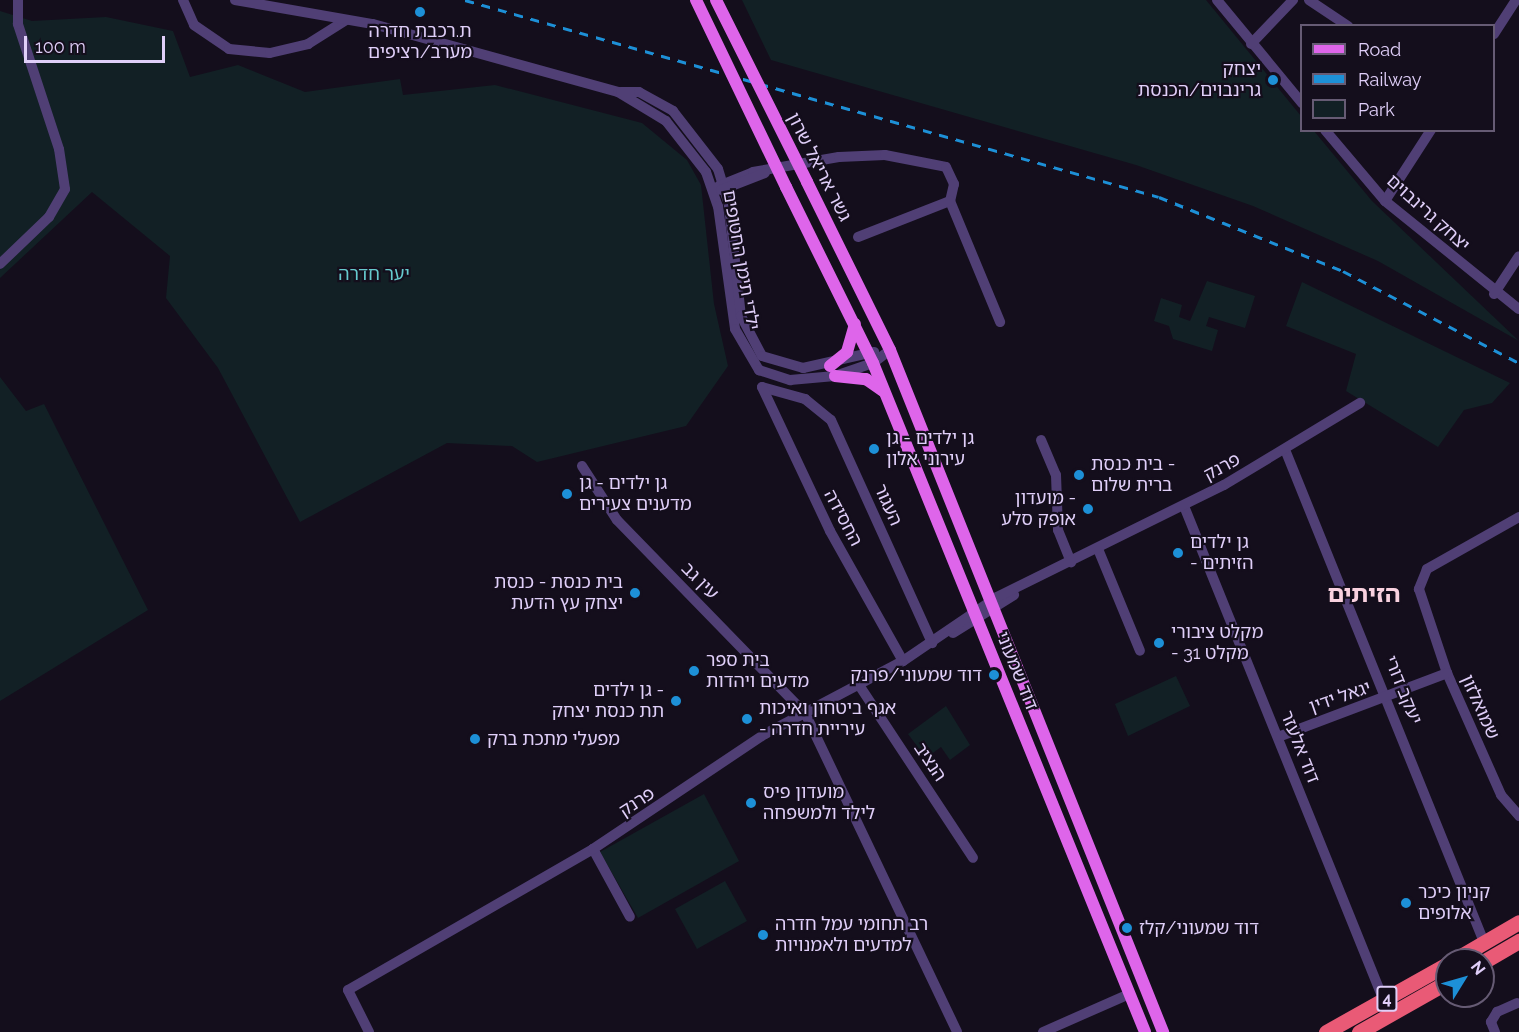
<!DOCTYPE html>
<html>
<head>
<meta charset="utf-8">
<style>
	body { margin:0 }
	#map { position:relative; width:1519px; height:1032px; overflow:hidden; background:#140e1c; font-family:Raleway,"Noto Sans Hebrew",sans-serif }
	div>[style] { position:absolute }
	.green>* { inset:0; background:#122025 }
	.minor>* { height:10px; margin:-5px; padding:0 5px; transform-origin:5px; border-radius:5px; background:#503f75 }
	.major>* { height:12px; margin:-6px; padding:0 6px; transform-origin:6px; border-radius:6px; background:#de65ea }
	.highway>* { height:15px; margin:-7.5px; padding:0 7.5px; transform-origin:7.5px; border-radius:7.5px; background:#e95a76 }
	.rail>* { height:3px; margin-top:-1.5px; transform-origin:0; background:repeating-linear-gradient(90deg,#1d90d7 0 9px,transparent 0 17px) }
	.major-bridge>* { height:12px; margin:-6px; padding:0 6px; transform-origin:6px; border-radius:6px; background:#de65ea }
	.dots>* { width:16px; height:16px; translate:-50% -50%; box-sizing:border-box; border:3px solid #140e1c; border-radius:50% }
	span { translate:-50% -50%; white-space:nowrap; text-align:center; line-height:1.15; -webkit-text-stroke:4.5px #140e1c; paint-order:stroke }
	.shield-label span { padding:2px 4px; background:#140e1c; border:2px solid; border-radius:4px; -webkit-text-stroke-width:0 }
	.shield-label { font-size:16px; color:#e0cff9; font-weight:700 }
	.poi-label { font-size:18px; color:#e0cff9 }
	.right { translate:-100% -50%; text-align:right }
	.left { translate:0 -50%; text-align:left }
	.street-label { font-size:18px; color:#e0cff9 }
	.park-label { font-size:18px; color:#66cace }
	.district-label { font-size:24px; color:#f9d1df; font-weight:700 }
	.legend { position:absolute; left:1300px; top:24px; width:195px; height:108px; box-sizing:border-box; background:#140e1c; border:2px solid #665b74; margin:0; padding:8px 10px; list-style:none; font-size:18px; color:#e0cff9 }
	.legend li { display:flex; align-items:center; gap:12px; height:30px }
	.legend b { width:30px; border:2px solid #665b74 }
	.north { position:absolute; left:1435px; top:948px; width:60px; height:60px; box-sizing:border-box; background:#140e1c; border:2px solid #665b74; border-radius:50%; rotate:53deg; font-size:16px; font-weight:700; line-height:24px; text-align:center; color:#e0cff9 }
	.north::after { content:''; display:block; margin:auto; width:21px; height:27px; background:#1d90d7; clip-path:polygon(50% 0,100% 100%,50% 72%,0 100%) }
	.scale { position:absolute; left:24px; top:36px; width:141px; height:27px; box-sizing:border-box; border:3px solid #e0cff9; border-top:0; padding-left:8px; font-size:18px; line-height:21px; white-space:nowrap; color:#e0cff9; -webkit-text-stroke:4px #140e1c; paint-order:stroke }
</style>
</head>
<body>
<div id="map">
	<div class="green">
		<i style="clip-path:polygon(742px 0,1206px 0,1301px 116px,1302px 130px,1314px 131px,1372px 201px,1519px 341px,1378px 261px,1253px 206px,1136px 165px,771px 60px)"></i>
		<i style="clip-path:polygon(0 11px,32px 21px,106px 17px,173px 31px,190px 77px,238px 65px,305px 92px,400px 79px,403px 95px,495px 85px,642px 123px,687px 160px,701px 185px,714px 304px,728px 366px,686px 426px,537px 462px,512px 446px,447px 443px,300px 522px,218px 368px,166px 298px,170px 256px,92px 192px,0 278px)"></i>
		<i style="clip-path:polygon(1207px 281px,1255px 296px,1245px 328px,1209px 317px,1206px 326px,1218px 330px,1212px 351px,1173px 339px,1169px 326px,1154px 321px,1161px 298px,1182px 305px,1179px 317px,1190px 321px)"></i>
		<i style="clip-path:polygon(1302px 282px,1510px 383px,1492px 403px,1464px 410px,1438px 447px,1346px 391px,1356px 354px,1286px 326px)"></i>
		<i style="clip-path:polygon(0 377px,26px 411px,44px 404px,148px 610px,0 701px)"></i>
		<i style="clip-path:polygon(1176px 676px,1190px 706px,1128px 736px,1115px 704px)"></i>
		<i style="clip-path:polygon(946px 706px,970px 745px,950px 760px,941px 747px,926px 758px,908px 734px)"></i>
		<i style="clip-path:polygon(704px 794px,739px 861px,638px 918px,600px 852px)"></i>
		<i style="clip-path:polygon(725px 881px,747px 921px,697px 949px,675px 909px)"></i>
	</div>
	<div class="minor">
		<i style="left:183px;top:0;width:27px;rotate:66deg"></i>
		<i style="left:194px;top:25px;width:42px;rotate:34.4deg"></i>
		<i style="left:229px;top:49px;width:41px;rotate:5.6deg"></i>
		<i style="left:270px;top:53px;width:39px;rotate:-13deg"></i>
		<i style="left:308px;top:44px;width:45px;rotate:-32.3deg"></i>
		<i style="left:235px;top:0;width:140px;rotate:9.9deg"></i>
		<i style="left:373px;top:24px;width:254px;rotate:15.5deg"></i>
		<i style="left:618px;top:92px;width:56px;rotate:31.1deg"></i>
		<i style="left:666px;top:121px;width:65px;rotate:51.9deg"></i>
		<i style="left:706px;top:172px;width:36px;rotate:71deg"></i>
		<i style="left:718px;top:206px;width:124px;rotate:82.1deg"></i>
		<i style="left:735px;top:329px;width:48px;rotate:59.7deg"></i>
		<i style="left:759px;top:370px;width:33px;rotate:18deg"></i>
		<i style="left:790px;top:380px;width:45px;rotate:-5.1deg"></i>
		<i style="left:835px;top:376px;width:40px;rotate:-18.9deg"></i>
		<i style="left:873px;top:363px;width:21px;rotate:-37deg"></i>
		<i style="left:1217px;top:0;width:134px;rotate:50.5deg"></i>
		<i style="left:1309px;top:0;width:47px;rotate:33.7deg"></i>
		<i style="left:1494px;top:34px;width:40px;rotate:-57.1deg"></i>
		<i style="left:1251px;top:44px;width:61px;rotate:-46.3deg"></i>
		<i style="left:621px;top:92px;width:18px"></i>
		<i style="left:639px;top:92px;width:39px;rotate:29deg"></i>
		<i style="left:673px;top:111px;width:73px;rotate:52.2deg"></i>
		<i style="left:718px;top:169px;width:39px;rotate:73deg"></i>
		<i style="left:729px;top:206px;width:111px;rotate:83.8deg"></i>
		<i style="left:741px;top:316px;width:45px;rotate:62.3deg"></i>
		<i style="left:762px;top:356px;width:43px;rotate:16.3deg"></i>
		<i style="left:803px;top:368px;width:73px;rotate:-12.7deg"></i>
		<i style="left:1325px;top:130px;width:93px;rotate:49.8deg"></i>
		<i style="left:1385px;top:201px;width:172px;rotate:38.9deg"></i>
		<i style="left:719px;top:186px;width:37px;rotate:-22deg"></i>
		<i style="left:753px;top:172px;width:87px;rotate:-9.9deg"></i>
		<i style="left:839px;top:157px;width:46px;rotate:-2.5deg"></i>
		<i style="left:885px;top:155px;width:62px;rotate:11.1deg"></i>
		<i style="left:946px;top:167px;width:19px;rotate:65deg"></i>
		<i style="left:954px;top:184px;width:17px;rotate:103deg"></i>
		<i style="left:950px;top:201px;width:131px;rotate:67.5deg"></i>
		<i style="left:721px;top:190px;width:47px;rotate:-21.1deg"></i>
		<i style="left:1385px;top:201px;width:85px;rotate:-57.1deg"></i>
		<i style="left:858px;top:237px;width:99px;rotate:-21.4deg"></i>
		<i style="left:0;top:264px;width:68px;rotate:-43.8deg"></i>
		<i style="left:49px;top:217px;width:32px;rotate:-60deg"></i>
		<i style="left:65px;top:189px;width:40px;rotate:-98.5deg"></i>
		<i style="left:59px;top:149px;width:132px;rotate:-108.2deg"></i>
		<i style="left:18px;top:24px;width:24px;rotate:-90deg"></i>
		<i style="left:1494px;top:294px;width:45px;rotate:-56.7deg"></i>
		<i style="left:762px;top:387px;width:45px;rotate:15.6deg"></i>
		<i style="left:805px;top:399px;width:33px;rotate:39deg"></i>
		<i style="left:831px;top:420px;width:245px;rotate:65.6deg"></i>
		<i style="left:762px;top:387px;width:159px;rotate:64.7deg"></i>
		<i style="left:830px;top:531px;width:149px;rotate:60.7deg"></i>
		<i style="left:1041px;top:440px;width:38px;rotate:67deg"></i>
		<i style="left:1056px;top:475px;width:55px;rotate:87.9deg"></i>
		<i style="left:1058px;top:530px;width:35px;rotate:68deg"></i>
		<i style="left:1286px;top:452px;width:528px;rotate:68deg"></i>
		<i style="left:582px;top:466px;width:64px;rotate:57.1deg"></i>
		<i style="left:617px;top:520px;width:269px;rotate:45.8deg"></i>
		<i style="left:805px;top:713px;width:353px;rotate:64.5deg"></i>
		<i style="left:1184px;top:506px;width:534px;rotate:68deg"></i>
		<i style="left:1519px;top:517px;width:106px;rotate:150.5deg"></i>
		<i style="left:1427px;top:569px;width:22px;rotate:112deg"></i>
		<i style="left:1419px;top:589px;width:89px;rotate:71.6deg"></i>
		<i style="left:1447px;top:673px;width:133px;rotate:66.1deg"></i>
		<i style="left:1501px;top:795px;width:28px;rotate:49deg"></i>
		<i style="left:1098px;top:549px;width:110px;rotate:67.6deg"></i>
		<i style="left:953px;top:633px;width:72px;rotate:-31.9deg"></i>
		<i style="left:859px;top:685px;width:207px;rotate:56.6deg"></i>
		<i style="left:1278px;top:737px;width:181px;rotate:-20.7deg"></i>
		<i style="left:593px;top:849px;width:77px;rotate:61.4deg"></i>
		<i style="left:369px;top:1032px;width:47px;rotate:-116.6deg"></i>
		<i style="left:348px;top:990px;width:283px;rotate:-29.9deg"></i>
		<i style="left:593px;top:849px;width:207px;rotate:-33.8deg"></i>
		<i style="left:765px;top:734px;width:156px;rotate:-27.9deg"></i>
		<i style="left:903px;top:661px;width:114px;rotate:-34.2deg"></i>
		<i style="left:997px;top:597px;width:253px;rotate:-26.3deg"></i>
		<i style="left:1224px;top:485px;width:159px;rotate:-31.1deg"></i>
		<i style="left:1043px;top:1032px;width:94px;rotate:-23.8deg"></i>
		<i style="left:1495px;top:1032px;width:11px;rotate:-112deg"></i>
		<i style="left:1491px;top:1022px;width:12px;rotate:-59deg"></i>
		<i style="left:1497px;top:1012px;width:22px;rotate:-24deg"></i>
	</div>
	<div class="major">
		<i style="left:807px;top:182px;width:187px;rotate:63.7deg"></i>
		<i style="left:890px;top:350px;width:735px;rotate:68.18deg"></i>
		<i style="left:786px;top:187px;width:196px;rotate:63.7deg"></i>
		<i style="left:873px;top:363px;width:722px;rotate:67.87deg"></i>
		<i style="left:830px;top:366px;width:22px;rotate:-39deg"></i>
		<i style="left:847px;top:352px;width:29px;rotate:-74deg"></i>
		<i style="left:835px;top:376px;width:31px;rotate:6deg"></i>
		<i style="left:866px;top:379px;width:21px;rotate:35deg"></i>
	</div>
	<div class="highway">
		<i style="left:1454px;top:960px;width:75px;rotate:-30.3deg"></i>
		<i style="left:1483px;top:962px;width:42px;rotate:-30.3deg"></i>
		<i style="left:1326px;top:1032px;width:139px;rotate:-29.3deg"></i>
		<i style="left:1359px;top:1032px;width:101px;rotate:-29.6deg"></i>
	</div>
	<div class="rail">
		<i style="left:465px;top:0;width:721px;rotate:15.85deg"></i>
		<i style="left:1159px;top:197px;width:198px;rotate:21.9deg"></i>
		<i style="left:1343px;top:271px;width:199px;rotate:27.6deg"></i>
	</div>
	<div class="major-bridge">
		<i style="left:696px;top:0;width:208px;rotate:64.3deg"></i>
		<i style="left:716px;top:0;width:203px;rotate:63.4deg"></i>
	</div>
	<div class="dots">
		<i style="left:420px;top:12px;background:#1d90d7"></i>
		<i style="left:1273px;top:80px;background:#1d90d7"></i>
		<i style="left:874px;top:449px;background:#1d90d7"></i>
		<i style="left:1079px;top:475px;background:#1d90d7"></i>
		<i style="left:567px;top:494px;background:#1d90d7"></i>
		<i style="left:1088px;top:509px;background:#1d90d7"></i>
		<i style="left:1178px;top:553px;background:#1d90d7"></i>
		<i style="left:635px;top:593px;background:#1d90d7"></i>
		<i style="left:1159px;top:643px;background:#1d90d7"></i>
		<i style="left:694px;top:671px;background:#1d90d7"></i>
		<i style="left:994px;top:675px;background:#1d90d7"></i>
		<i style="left:676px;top:701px;background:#1d90d7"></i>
		<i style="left:747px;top:719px;background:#1d90d7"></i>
		<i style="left:475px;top:739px;background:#1d90d7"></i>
		<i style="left:751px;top:803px;background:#1d90d7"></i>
		<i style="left:1406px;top:903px;background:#1d90d7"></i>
		<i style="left:1127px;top:928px;background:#1d90d7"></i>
		<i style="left:763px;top:935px;background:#1d90d7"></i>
	</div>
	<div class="shield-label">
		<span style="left:1387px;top:999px">4</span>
	</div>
	<div class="poi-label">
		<span style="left:420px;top:42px">ת.רכבת חדרה<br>מערב/רציפים</span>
		<span class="right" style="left:1261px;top:80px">יצחק<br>גרינבוים/הכנסת</span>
		<span class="left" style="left:886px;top:449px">גן ילדים - גן<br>עירוני אלון</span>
		<span class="left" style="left:1091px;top:475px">בית כנסת -<br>ברית שלום</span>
		<span class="left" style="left:579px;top:494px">גן ילדים - גן<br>מדענים צעירים</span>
		<span class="right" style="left:1076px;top:509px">מועדון -<br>אופק סלע</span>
		<span class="left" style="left:1190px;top:553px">גן ילדים<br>- הזיתים</span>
		<span class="right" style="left:623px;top:593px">בית כנסת - כנסת<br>יצחק עץ הדעת</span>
		<span class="left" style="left:1171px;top:643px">מקלט ציבורי<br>- מקלט 31</span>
		<span class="left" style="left:706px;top:671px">בית ספר<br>מדעים ויהדות</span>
		<span class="right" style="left:982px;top:675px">דוד שמעוני/פרנק</span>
		<span class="right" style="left:664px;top:701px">גן ילדים -<br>תת כנסת יצחק</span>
		<span class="left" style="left:759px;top:719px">אגף ביטחון ואיכות<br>- עיריית חדרה</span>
		<span class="left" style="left:487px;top:739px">מפעלי מתכת ברק</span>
		<span class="left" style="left:763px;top:803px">מועדון פיס<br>לילד ולמשפחה</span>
		<span class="left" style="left:1418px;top:903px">קניון כיכר<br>אלופים</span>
		<span class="left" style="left:775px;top:935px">רב תחומי עמל חדרה<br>למדעים ולאמנויות</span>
		<span class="left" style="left:1139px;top:928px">דוד שמעוני/קלז</span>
	</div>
	<div class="street-label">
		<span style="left:819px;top:167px;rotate:63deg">גשר אריאל שרון</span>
		<span style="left:1428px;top:213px;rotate:42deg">יצחק גרינבוים</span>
		<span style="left:741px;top:260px;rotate:80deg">ילדי תימן החטופים</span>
		<span style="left:1222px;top:467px;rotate:-28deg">פרנק</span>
		<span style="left:888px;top:505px;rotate:66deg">העגור</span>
		<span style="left:843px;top:518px;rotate:62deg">החסידה</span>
		<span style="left:700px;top:581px;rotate:45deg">עין גב</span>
		<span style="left:1017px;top:671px;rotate:68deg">דוד שמעוני</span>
		<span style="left:1403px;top:690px;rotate:68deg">יעקב דורי</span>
		<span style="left:1340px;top:697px;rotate:-19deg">יגאל ידין</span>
		<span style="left:1480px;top:707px;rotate:66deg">שמואלזון</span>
		<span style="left:1300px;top:747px;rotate:68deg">דוד אלעזר</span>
		<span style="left:930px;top:762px;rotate:56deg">הנציב</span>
		<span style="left:637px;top:802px;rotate:-33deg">פרנק</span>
	</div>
	<div class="park-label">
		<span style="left:374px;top:274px">יער חדרה</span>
	</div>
	<div class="district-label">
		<span style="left:1364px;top:594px">הזיתים</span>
	</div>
	<ul class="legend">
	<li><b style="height:8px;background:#de65ea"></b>Road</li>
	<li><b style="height:8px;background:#1d90d7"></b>Railway</li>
	<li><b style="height:16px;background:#122025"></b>Park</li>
	</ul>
	<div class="north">N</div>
	<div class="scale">100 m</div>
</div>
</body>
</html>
